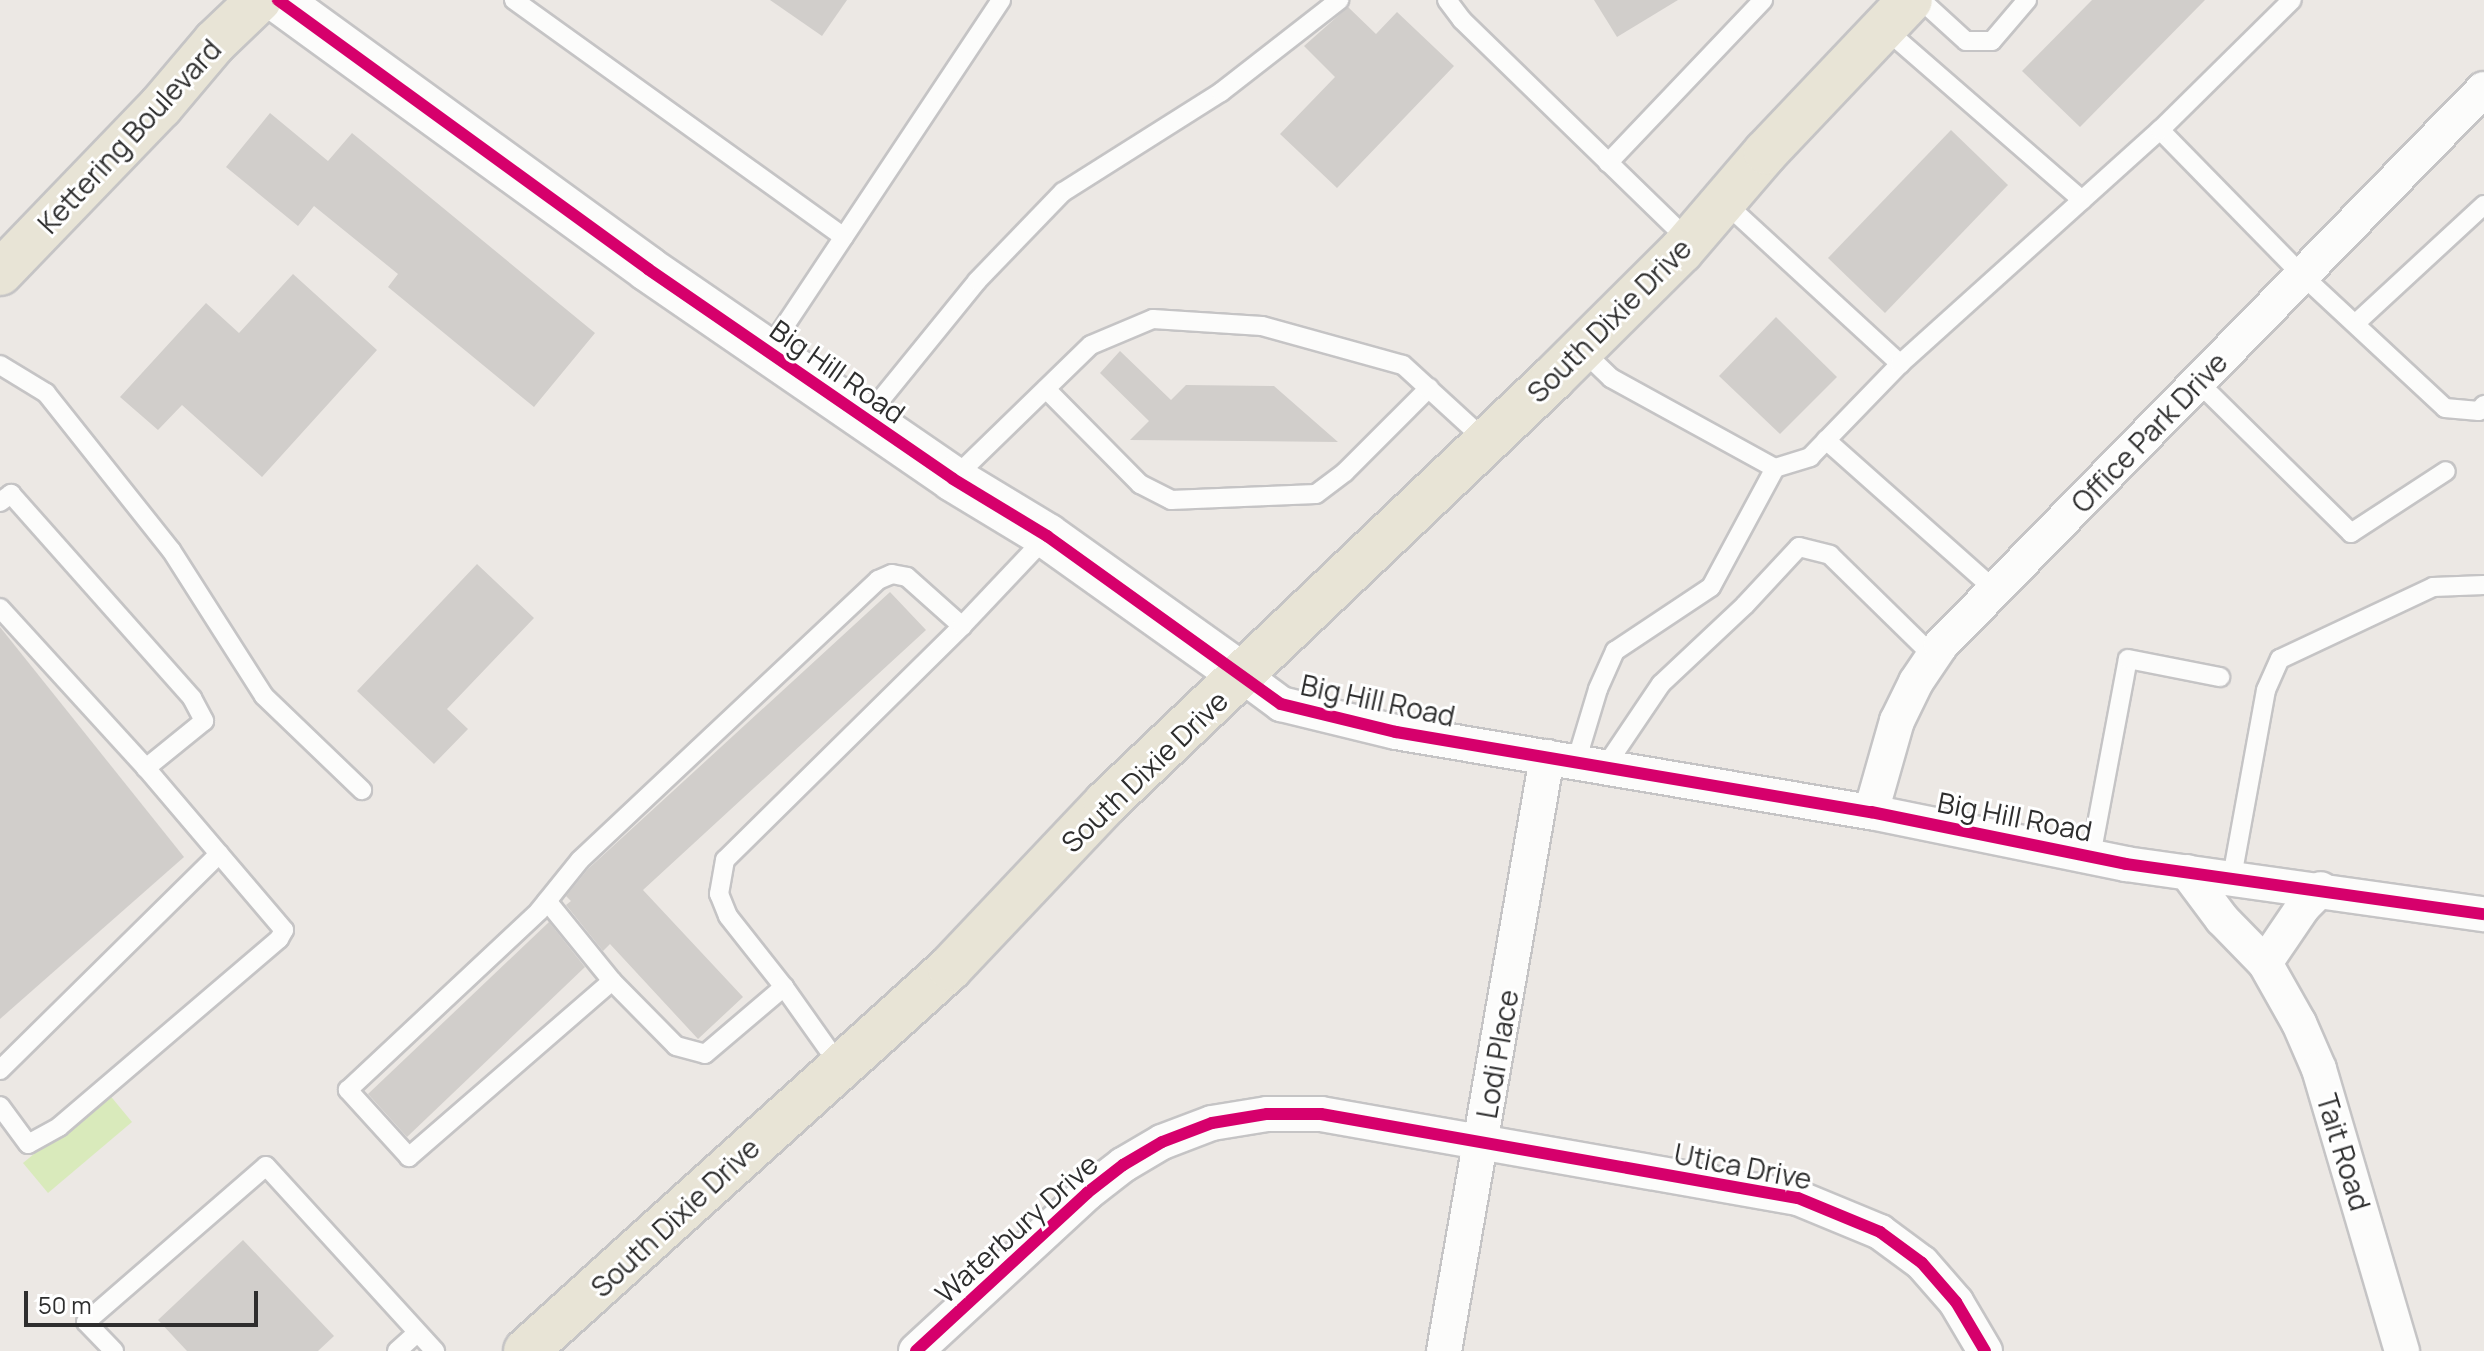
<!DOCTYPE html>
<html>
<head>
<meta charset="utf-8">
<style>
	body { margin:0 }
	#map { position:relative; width:2484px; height:1351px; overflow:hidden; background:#ece8e4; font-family:Manrope,sans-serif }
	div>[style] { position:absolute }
	.pitch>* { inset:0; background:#d9eabb }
	.building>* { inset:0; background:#d1cecb }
	.roads { filter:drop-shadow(2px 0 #c5c4c5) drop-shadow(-2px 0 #c5c4c5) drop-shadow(0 2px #c5c4c5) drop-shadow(0 -2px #c5c4c5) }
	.lane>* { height:18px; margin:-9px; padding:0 9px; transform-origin:9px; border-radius:9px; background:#fcfcfb }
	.street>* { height:34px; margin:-17px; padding:0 17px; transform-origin:17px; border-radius:17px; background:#fcfcfb }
	.secondary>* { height:44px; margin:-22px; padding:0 22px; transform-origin:22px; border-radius:22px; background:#fcfcfb }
	.primary>* { height:44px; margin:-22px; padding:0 22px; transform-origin:22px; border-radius:22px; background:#e8e4d6 }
	.cycleway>* { height:12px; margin:-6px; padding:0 6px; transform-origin:6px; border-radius:6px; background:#d6006c }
	span { translate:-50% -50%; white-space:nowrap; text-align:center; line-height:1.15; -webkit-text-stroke:6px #fff; paint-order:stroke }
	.street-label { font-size:28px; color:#2e2e2e }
	.scale { position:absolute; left:24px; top:1291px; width:234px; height:36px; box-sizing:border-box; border:4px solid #2e2e2e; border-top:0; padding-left:10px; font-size:24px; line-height:28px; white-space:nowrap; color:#2e2e2e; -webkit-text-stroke:6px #fff; paint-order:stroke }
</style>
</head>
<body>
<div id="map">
	<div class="pitch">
		<i style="clip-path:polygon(108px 1093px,132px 1122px,48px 1193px,23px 1163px)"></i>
	</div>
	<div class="building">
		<i style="clip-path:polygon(770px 0,847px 0,822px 36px)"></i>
		<i style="clip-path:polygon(1594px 0,1678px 0,1617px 37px)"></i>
		<i style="clip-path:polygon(2092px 0,2205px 0,2080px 127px,2022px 71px)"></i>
		<i style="clip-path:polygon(1348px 7px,1376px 34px,1397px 12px,1454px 66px,1337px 188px,1280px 134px,1335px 77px,1304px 46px)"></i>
		<i style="clip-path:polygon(270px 113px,328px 161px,352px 133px,595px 333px,534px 407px,388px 287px,398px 274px,314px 206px,298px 226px,226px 167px)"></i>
		<i style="clip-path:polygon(1951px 130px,2008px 185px,1885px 313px,1828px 258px)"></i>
		<i style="clip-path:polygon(293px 274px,377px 350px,262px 477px,182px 405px,158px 430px,120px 397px,206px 303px,239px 333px)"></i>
		<i style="clip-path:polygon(1776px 317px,1837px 377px,1780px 434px,1719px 376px)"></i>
		<i style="clip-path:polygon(1120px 351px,1171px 400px,1186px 385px,1274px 386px,1338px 442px,1130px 440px,1149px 421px,1100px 373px)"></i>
		<i style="clip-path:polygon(477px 564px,534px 618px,447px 709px,468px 729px,434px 764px,357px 691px)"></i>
		<i style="clip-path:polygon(890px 592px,926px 630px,643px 890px,743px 997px,698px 1039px,610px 944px,603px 951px,566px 905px,571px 901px,566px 896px,588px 869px)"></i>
		<i style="clip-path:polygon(0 627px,184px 857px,0 1019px)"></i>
		<i style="clip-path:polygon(549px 922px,585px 967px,407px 1137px,368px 1094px)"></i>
		<i style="clip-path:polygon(243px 1240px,334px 1336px,318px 1351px,187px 1351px,158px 1320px)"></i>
	</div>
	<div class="roads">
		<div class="lane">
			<i style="left:514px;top:0;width:406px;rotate:35.7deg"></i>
			<i style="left:1447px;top:0;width:25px;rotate:53deg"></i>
			<i style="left:1462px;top:20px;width:317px;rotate:44.2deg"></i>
			<i style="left:1921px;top:0;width:61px;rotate:42.3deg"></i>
			<i style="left:1966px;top:41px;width:26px"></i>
			<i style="left:1992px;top:41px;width:54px;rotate:-49.5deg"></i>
			<i style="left:1883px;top:27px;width:264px;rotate:41deg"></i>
			<i style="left:2160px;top:130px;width:203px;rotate:45.6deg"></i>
			<i style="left:2302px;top:275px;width:195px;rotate:42.9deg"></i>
			<i style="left:2445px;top:408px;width:34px;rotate:5deg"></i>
			<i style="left:2479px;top:411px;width:8px;rotate:-50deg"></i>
			<i style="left:1608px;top:163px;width:225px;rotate:-46.4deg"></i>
			<i style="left:1723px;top:201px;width:241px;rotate:42.6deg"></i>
			<i style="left:2356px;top:323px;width:174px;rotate:-42.7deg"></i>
			<i style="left:1582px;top:350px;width:40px;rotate:44deg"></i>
			<i style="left:1611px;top:378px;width:187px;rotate:28.8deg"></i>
			<i style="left:1775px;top:468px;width:37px;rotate:-17deg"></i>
			<i style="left:1810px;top:457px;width:129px;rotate:-45.9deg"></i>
			<i style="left:1900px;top:364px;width:350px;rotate:-42deg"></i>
			<i style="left:2160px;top:130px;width:185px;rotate:-44.6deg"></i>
			<i style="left:768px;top:351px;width:421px;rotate:-56.4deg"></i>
			<i style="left:0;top:365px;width:54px;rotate:31.3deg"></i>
			<i style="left:46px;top:393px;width:201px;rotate:51.5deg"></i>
			<i style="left:171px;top:550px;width:173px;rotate:57.5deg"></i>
			<i style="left:264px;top:696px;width:136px;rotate:43.8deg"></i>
			<i style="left:2198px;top:382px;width:215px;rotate:44.6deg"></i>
			<i style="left:2351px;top:533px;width:113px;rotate:-33.1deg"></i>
			<i style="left:1046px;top:389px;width:134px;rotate:45.3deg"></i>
			<i style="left:1140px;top:484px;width:35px;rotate:27deg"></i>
			<i style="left:1171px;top:500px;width:145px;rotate:-2.4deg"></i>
			<i style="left:1316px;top:494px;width:36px;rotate:-37deg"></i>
			<i style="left:1345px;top:472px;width:119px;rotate:-45deg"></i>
			<i style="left:865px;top:419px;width:178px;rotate:-50.9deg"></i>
			<i style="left:977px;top:281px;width:124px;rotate:-46deg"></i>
			<i style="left:1063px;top:192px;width:187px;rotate:-32.3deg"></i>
			<i style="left:1221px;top:92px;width:150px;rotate:-37.9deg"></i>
			<i style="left:1826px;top:440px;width:226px;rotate:41.6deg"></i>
			<i style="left:953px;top:479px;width:192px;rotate:-44.2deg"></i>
			<i style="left:1091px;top:345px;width:67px;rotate:-22.8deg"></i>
			<i style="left:1153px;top:319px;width:109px;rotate:3.7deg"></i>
			<i style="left:1262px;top:326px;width:146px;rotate:15.5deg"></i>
			<i style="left:1403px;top:365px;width:113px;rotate:42.5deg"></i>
			<i style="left:0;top:502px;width:14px;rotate:-36deg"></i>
			<i style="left:11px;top:494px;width:273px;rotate:48.4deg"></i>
			<i style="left:192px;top:698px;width:26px;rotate:62deg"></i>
			<i style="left:204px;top:721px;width:75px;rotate:141deg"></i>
			<i style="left:0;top:608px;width:217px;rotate:47.6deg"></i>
			<i style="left:146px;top:768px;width:213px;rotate:49.6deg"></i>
			<i style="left:284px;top:930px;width:10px;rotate:119deg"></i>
			<i style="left:279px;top:939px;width:289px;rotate:139.5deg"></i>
			<i style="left:59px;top:1127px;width:35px;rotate:151deg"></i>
			<i style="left:28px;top:1144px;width:47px;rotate:-126.4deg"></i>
			<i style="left:1576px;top:762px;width:76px;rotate:-73.2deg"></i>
			<i style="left:1598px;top:689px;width:42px;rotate:-65.9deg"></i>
			<i style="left:1615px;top:651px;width:115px;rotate:-33.7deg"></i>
			<i style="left:1711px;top:587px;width:135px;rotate:-61.7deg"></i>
			<i style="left:1605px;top:767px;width:100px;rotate:-56deg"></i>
			<i style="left:1661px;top:684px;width:115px;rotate:-43.2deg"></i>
			<i style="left:1745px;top:605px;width:79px;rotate:-47deg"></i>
			<i style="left:1799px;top:547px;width:32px;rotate:14deg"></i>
			<i style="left:1830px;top:555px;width:144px;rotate:44.4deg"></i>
			<i style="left:2091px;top:856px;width:200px;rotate:-79.4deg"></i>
			<i style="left:2128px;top:659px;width:94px;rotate:11.1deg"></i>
			<i style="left:2232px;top:877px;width:190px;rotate:-79.7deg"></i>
			<i style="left:2266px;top:690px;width:34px;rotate:-66deg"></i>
			<i style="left:2280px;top:659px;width:169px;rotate:-25.2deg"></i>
			<i style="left:2433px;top:587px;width:51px;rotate:-2.2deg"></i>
			<i style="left:547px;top:901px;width:103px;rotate:50.9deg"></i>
			<i style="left:612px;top:981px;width:91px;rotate:45.4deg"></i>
			<i style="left:676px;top:1046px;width:30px;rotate:15deg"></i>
			<i style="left:705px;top:1054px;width:104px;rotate:-40.3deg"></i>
			<i style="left:784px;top:987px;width:97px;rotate:54.7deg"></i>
			<i style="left:612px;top:981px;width:269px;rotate:139.1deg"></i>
			<i style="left:409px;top:1157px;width:91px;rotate:-132.3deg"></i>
			<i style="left:348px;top:1090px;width:262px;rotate:-43.1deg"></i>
			<i style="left:539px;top:911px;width:65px;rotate:-51.2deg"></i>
			<i style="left:580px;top:860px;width:409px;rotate:-43.2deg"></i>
			<i style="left:878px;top:580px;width:15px;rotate:-23deg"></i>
			<i style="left:892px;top:574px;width:15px;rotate:11deg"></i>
			<i style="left:907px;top:577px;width:74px;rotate:41.7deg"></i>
			<i style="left:784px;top:987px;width:90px;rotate:-128.3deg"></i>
			<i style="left:728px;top:916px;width:24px;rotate:-112deg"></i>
			<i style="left:719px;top:894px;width:35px;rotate:-80deg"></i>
			<i style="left:725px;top:860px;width:333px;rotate:-44.6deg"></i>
			<i style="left:962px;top:626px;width:124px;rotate:-46.6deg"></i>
			<i style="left:0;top:1070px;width:308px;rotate:-44.6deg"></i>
			<i style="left:114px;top:1351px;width:40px;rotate:-134deg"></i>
			<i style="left:86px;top:1322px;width:238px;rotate:-40.9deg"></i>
			<i style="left:266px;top:1166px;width:251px;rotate:47.6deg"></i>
			<i style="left:397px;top:1351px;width:27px;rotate:-42deg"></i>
		</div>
		<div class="street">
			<i style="left:1242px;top:675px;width:49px;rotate:36.6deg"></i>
			<i style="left:1281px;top:704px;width:118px;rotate:13.7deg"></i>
			<i style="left:1396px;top:732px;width:482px;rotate:9.6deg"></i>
			<i style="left:1871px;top:812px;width:260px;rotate:11.5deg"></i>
			<i style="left:2126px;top:864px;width:361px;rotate:8deg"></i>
			<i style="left:1871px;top:812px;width:95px;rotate:-74.1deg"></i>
			<i style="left:1897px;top:721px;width:43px;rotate:-64deg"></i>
			<i style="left:1916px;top:682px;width:45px;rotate:-56deg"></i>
			<i style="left:1941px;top:645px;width:777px;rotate:-45.68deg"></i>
			<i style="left:2187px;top:872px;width:59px;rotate:53.3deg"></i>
			<i style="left:2222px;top:919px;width:62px;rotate:45.7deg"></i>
			<i style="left:2265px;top:963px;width:69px;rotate:60.5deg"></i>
			<i style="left:2299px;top:1023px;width:50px;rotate:66.5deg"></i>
			<i style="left:2319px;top:1069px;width:294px;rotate:73.6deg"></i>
			<i style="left:2265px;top:963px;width:68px;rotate:-55.8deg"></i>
			<i style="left:2303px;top:907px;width:25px;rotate:-45deg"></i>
			<i style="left:916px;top:1351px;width:233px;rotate:-42.7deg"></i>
			<i style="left:1087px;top:1193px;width:46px;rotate:-37.9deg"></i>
			<i style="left:1123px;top:1165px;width:45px;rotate:-30.5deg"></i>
			<i style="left:1162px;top:1142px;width:53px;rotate:-20.8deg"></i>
			<i style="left:1212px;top:1123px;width:56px;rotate:-9.3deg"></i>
			<i style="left:1267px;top:1114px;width:54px"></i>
			<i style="left:1321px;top:1114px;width:484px;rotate:10deg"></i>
			<i style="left:1798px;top:1198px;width:89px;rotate:22.5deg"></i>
			<i style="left:1880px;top:1232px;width:52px;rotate:36.4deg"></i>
			<i style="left:1922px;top:1263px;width:52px;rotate:48.9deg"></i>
			<i style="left:1956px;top:1302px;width:57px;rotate:59.4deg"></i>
			<i style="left:1444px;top:1351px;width:603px;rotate:-80.16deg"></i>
		</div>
		<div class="secondary">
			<i style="left:278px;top:0;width:457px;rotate:36deg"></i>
			<i style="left:648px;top:269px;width:370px;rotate:34.5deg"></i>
			<i style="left:953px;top:479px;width:110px;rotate:31.2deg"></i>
			<i style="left:1047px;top:536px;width:239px;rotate:35.5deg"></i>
		</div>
		<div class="primary">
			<i style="left:0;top:273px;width:231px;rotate:-46.1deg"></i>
			<i style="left:160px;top:107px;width:85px;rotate:-49.8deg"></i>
			<i style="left:215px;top:42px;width:61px;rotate:-43.7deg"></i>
			<i style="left:526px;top:1351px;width:571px;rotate:-42.09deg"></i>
			<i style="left:950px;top:968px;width:227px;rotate:-46.6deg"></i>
			<i style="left:1106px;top:803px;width:617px;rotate:-43.55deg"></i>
			<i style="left:1553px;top:378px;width:180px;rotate:-44.8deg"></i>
			<i style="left:1681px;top:251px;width:130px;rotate:-49.4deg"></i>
			<i style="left:1766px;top:152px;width:209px;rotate:-46.5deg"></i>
		</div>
	</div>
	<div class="cycleway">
		<i style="left:278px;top:0;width:457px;rotate:36deg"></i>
		<i style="left:648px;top:269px;width:370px;rotate:34.5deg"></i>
		<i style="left:953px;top:479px;width:110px;rotate:31.2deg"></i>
		<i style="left:1047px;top:536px;width:288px;rotate:35.7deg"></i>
		<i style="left:1281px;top:704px;width:118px;rotate:13.7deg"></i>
		<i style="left:1396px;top:732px;width:482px;rotate:9.6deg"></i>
		<i style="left:1871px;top:812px;width:260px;rotate:11.5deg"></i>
		<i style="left:2126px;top:864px;width:361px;rotate:8deg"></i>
		<i style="left:916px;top:1351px;width:233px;rotate:-42.7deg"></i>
		<i style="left:1087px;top:1193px;width:46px;rotate:-37.9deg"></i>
		<i style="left:1123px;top:1165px;width:45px;rotate:-30.5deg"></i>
		<i style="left:1162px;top:1142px;width:53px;rotate:-20.8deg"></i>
		<i style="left:1212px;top:1123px;width:56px;rotate:-9.3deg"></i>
		<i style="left:1267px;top:1114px;width:54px"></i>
		<i style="left:1321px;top:1114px;width:484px;rotate:10deg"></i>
		<i style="left:1798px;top:1198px;width:89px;rotate:22.5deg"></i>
		<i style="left:1880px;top:1232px;width:52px;rotate:36.4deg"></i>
		<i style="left:1922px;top:1263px;width:52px;rotate:48.9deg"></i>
		<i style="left:1956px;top:1302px;width:57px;rotate:59.4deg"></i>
	</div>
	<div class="street-label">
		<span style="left:129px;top:136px;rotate:-47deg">Kettering Boulevard</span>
		<span style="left:1609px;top:320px;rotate:-45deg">South Dixie Drive</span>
		<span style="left:838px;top:371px;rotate:35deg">Big Hill Road</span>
		<span style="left:2149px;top:432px;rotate:-46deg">Office Park Drive</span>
		<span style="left:1378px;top:700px;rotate:12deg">Big Hill Road</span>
		<span style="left:1144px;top:771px;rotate:-44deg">South Dixie Drive</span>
		<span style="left:2015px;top:816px;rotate:11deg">Big Hill Road</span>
		<span style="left:1497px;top:1054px;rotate:-80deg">Lodi Place</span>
		<span style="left:2344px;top:1152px;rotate:73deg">Tait Road</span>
		<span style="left:1743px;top:1166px;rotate:11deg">Utica Drive</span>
		<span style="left:675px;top:1217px;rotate:-43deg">South Dixie Drive</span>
		<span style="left:1016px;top:1228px;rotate:-42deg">Waterbury Drive</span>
	</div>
	<div class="scale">50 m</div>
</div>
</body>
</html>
